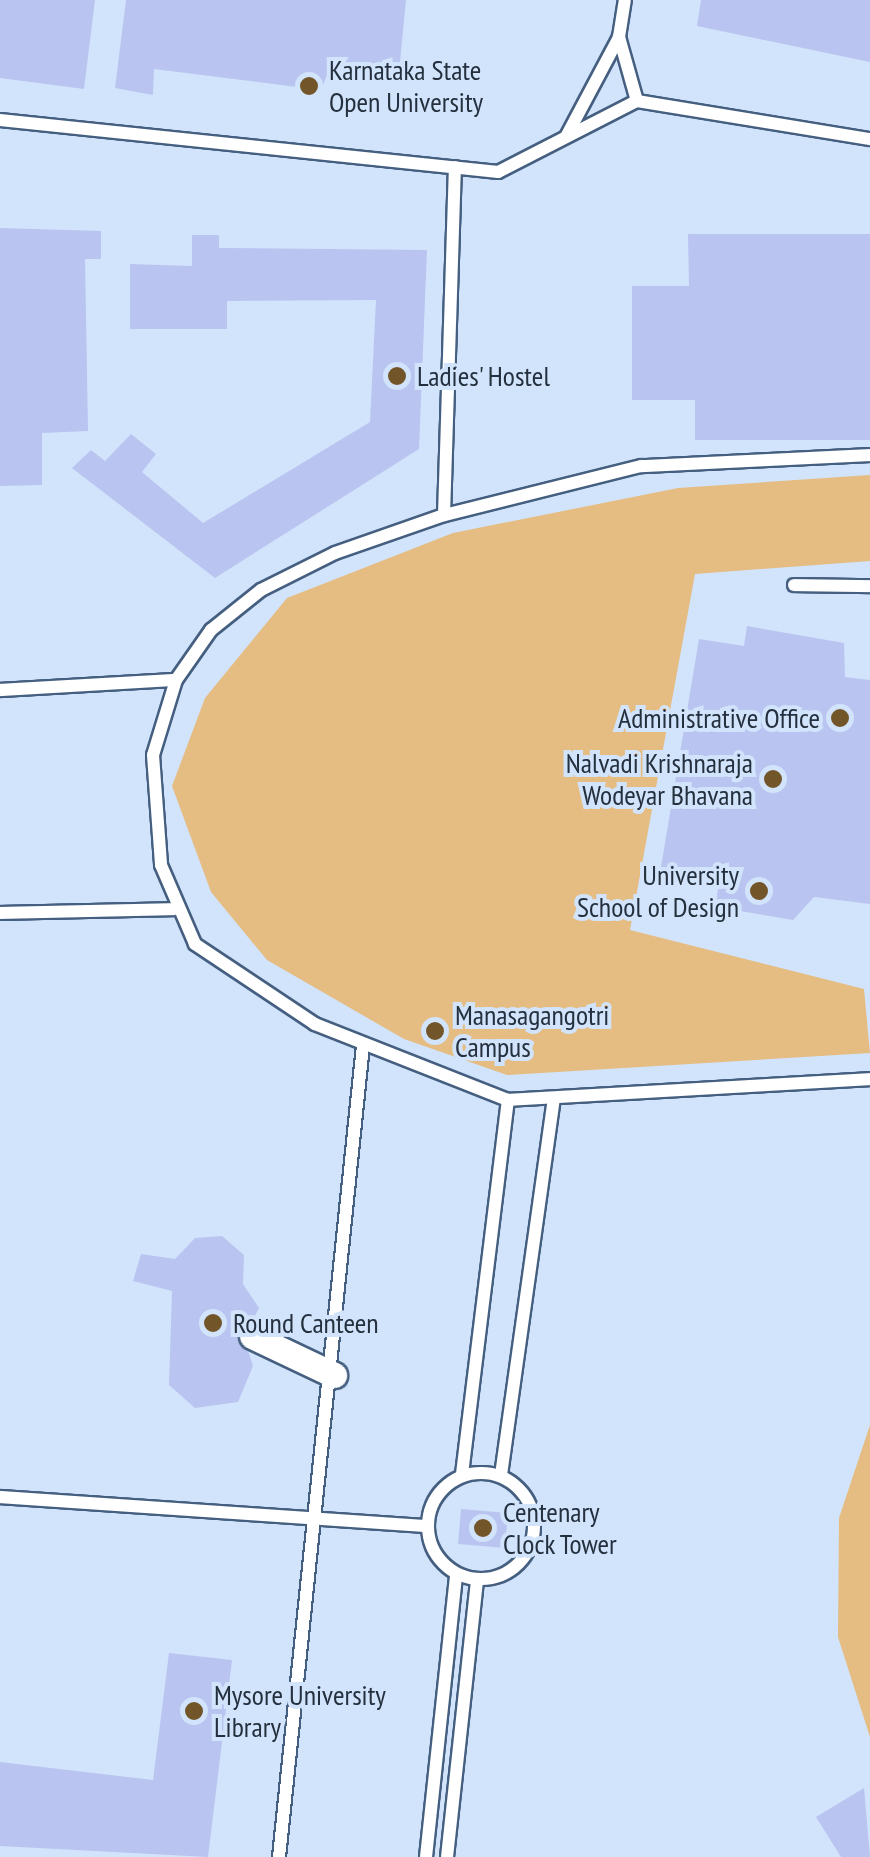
<!DOCTYPE html>
<html>
<head>
<meta charset="utf-8">
<style>
	body { margin:0 }
	#map { position:relative; width:870px; height:1857px; overflow:hidden; background:#d2e4fb; font-family:"PT Sans Narrow",sans-serif }
	div>[style] { position:absolute }
	.green>* { inset:0; background:#e5bc82 }
	.building>* { inset:0; background:#bac4f0 }
	.roads { filter:drop-shadow(2px 0 #455f80) drop-shadow(-2px 0 #455f80) drop-shadow(0 2px #455f80) drop-shadow(0 -2px #455f80) }
	.lane>* { height:12px; margin:-6px; padding:0 6px; transform-origin:6px; border-radius:6px; background:#fff }
	.lane>.ring { margin:-6px; padding:0; box-sizing:content-box; background:none; border:12px solid #fff; border-radius:50% }
	.street>* { height:25px; margin:-12.5px; padding:0 12.5px; transform-origin:12.5px; border-radius:12.5px; background:#fff }
	.dots>* { width:28px; height:28px; translate:-50% -50%; box-sizing:border-box; border:5px solid #d2e4fb; border-radius:50% }
	span { translate:-50% -50%; white-space:nowrap; text-align:center; line-height:1.15; -webkit-text-stroke:8px #d2e4fb; paint-order:stroke }
	.poi-label { font-size:28px; color:#25303f }
	.left { translate:0 -50%; text-align:left }
	.right { translate:-100% -50%; text-align:right }
</style>
</head>
<body>
<div id="map">
	<div class="green">
		<i style="clip-path:polygon(870px 475px,870px 561px,695px 574px,630px 930px,864px 989px,870px 1053px,507px 1075px,404px 1039px,267px 960px,211px 892px,172px 786px,205px 698px,287px 598px,453px 533px,678px 488px)"></i>
		<i style="clip-path:polygon(870px 1425px,870px 1737px,838px 1637px,839px 1518px)"></i>
	</div>
	<div class="building">
		<i style="clip-path:polygon(0 0,95px 0,84px 89px,0 78px)"></i>
		<i style="clip-path:polygon(126px 0,406px 0,398px 83px,327px 75px,321px 90px,154px 69px,153px 95px,115px 88px)"></i>
		<i style="clip-path:polygon(701px 0,870px 0,870px 62px,697px 26px)"></i>
		<i style="clip-path:polygon(0 228px,101px 231px,101px 259px,85px 259px,88px 431px,42px 433px,42px 485px,0 486px)"></i>
		<i style="clip-path:polygon(688px 234px,870px 234px,870px 440px,695px 440px,695px 400px,632px 400px,632px 286px,689px 286px)"></i>
		<i style="clip-path:polygon(192px 235px,219px 235px,219px 248px,427px 250px,419px 449px,215px 578px,72px 468px,91px 450px,105px 461px,131px 434px,156px 454px,142px 472px,203px 523px,370px 422px,376px 300px,227px 301px,227px 329px,130px 329px,130px 264px,192px 266px)"></i>
		<i style="clip-path:polygon(747px 626px,844px 643px,845px 677px,870px 680px,870px 904px,814px 897px,793px 920px,716px 907px,718px 887px,659px 879px,699px 639px,744px 646px)"></i>
		<i style="clip-path:polygon(222px 1236px,244px 1255px,243px 1284px,259px 1308px,244px 1338px,253px 1366px,238px 1402px,195px 1408px,169px 1385px,172px 1291px,133px 1281px,141px 1254px,175px 1259px,195px 1238px)"></i>
		<i style="clip-path:polygon(461px 1509px,508px 1513px,505px 1548px,458px 1544px)"></i>
		<i style="clip-path:polygon(169px 1653px,232px 1660px,208px 1857px,0 1846px,0 1762px,153px 1780px)"></i>
		<i style="clip-path:polygon(864px 1788px,870px 1857px,841px 1857px,816px 1817px)"></i>
	</div>
	<div class="roads">
		<div class="lane">
			<i style="left:619px;top:37px;width:66px;rotate:74.3deg"></i>
			<i style="left:0;top:120px;width:501px;rotate:5.96deg"></i>
			<i style="left:498px;top:172px;width:156px;rotate:-27.1deg"></i>
			<i style="left:637px;top:101px;width:236px;rotate:9.3deg"></i>
			<i style="left:567px;top:135px;width:111px;rotate:-62deg"></i>
			<i style="left:619px;top:37px;width:37px;rotate:-81deg"></i>
			<i style="left:870px;top:455px;width:229px;rotate:177.2deg"></i>
			<i style="left:641px;top:466px;width:203px;rotate:166deg"></i>
			<i style="left:444px;top:515px;width:115px;rotate:160.8deg"></i>
			<i style="left:335px;top:553px;width:83px;rotate:153.4deg"></i>
			<i style="left:261px;top:590px;width:64px;rotate:141.3deg"></i>
			<i style="left:211px;top:630px;width:61px;rotate:125deg"></i>
			<i style="left:176px;top:680px;width:78px;rotate:107deg"></i>
			<i style="left:153px;top:755px;width:110px;rotate:85.8deg"></i>
			<i style="left:161px;top:865px;width:86px;rotate:66.7deg"></i>
			<i style="left:195px;top:944px;width:144px;rotate:33.7deg"></i>
			<i style="left:315px;top:1024px;width:207px;rotate:21.5deg"></i>
			<i style="left:508px;top:1100px;width:363px;rotate:-3.3deg"></i>
			<i style="left:444px;top:515px;width:348px;rotate:-88.2deg"></i>
			<i style="left:794px;top:585px;width:76px;rotate:0.8deg"></i>
			<i style="left:0;top:690px;width:176px;rotate:-3.3deg"></i>
			<i style="left:0;top:913px;width:174px;rotate:-1.3deg"></i>
			<i class="ring" style="left:428px;top:1473px;width:94px;height:94px"></i>
			<i style="left:462px;top:1474px;width:377px;rotate:-83deg"></i>
			<i style="left:501px;top:1475px;width:379px;rotate:-82deg"></i>
			<i style="left:0;top:1497px;width:427px;rotate:3.9deg"></i>
			<i style="left:279px;top:1857px;width:816px;rotate:-84.09deg"></i>
			<i style="left:426px;top:1857px;width:284px;rotate:-83.9deg"></i>
			<i style="left:447px;top:1857px;width:278px;rotate:-83.8deg"></i>
		</div>
		<div class="street">
			<i style="left:252px;top:1336px;width:91px;rotate:25.4deg"></i>
		</div>
	</div>
	<div class="dots">
		<i style="left:309px;top:86px;background:#725529"></i>
		<i style="left:397px;top:376px;background:#725529"></i>
		<i style="left:840px;top:718px;background:#725529"></i>
		<i style="left:773px;top:779px;background:#725529"></i>
		<i style="left:759px;top:891px;background:#725529"></i>
		<i style="left:435px;top:1031px;background:#725529"></i>
		<i style="left:213px;top:1323px;background:#725529"></i>
		<i style="left:483px;top:1528px;background:#725529"></i>
		<i style="left:194px;top:1711px;background:#725529"></i>
	</div>
	<div class="poi-label">
		<span class="left" style="left:329px;top:86px">Karnataka State<br>Open University</span>
		<span class="left" style="left:417px;top:376px">Ladies' Hostel</span>
		<span class="right" style="left:820px;top:718px">Administrative Office</span>
		<span class="right" style="left:753px;top:779px">Nalvadi Krishnaraja<br>Wodeyar Bhavana</span>
		<span class="right" style="left:739px;top:891px">University<br>School of Design</span>
		<span class="left" style="left:455px;top:1031px">Manasagangotri<br>Campus</span>
		<span class="left" style="left:233px;top:1323px">Round Canteen</span>
		<span class="left" style="left:503px;top:1528px">Centenary<br>Clock Tower</span>
		<span class="left" style="left:214px;top:1711px">Mysore University<br>Library</span>
	</div>
</div>
</body>
</html>
